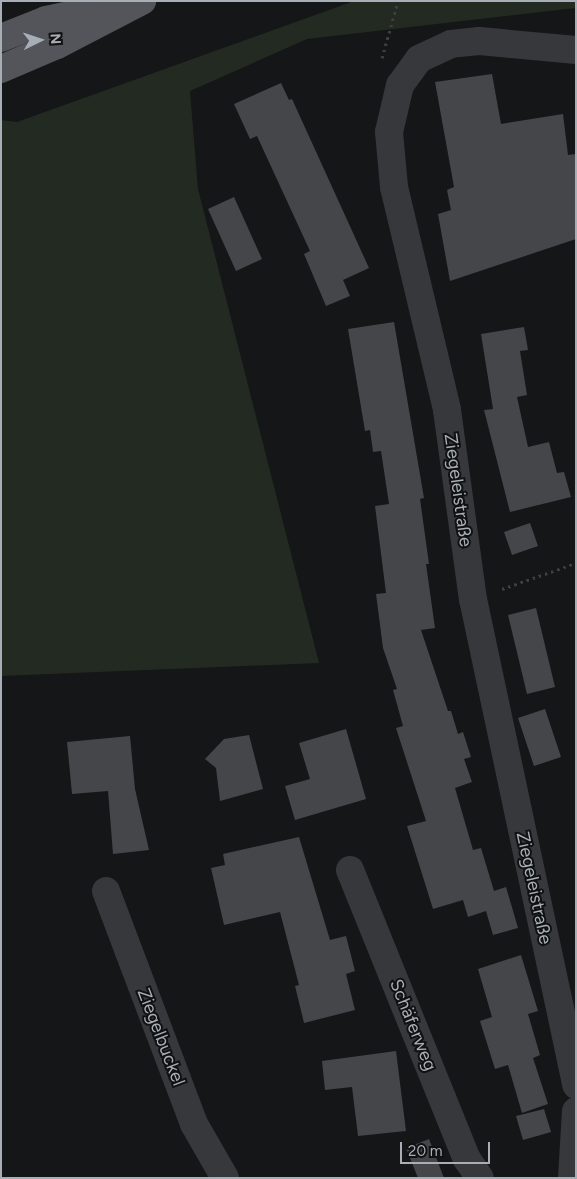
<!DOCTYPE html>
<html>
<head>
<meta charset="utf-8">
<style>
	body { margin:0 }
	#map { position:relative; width:577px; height:1179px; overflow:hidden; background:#151617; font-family:Figtree,sans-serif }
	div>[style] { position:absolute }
	.green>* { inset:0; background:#222a22 }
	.building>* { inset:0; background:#44464a }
	.path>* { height:3px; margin-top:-1.5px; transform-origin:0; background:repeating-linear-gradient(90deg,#3d3f43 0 2.5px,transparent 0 6.5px) }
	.street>* { height:28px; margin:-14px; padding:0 14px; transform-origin:14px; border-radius:14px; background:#37383c }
	.primary>* { height:28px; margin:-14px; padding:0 14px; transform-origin:14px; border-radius:14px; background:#53555a }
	span { translate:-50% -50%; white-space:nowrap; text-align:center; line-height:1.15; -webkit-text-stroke:4px #101112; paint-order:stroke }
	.street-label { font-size:18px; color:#a8aeb6 }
	.frame { position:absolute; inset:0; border:2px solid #a8aeb6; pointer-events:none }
	.north { position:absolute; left:15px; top:15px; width:50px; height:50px; -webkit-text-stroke:4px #101112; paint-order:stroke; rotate:86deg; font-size:14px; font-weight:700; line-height:20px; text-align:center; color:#a8aeb6 }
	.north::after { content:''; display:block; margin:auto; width:18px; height:22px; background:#a8aeb6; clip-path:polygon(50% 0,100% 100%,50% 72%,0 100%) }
	.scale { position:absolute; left:400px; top:1142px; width:90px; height:22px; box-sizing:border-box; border:2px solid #a8aeb6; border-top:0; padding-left:6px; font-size:15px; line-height:18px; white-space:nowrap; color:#a8aeb6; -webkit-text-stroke:4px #101112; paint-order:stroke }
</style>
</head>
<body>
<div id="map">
	<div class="green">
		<i style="clip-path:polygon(354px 1px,576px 1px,576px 8px,307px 39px,190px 91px,198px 189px,319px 663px,1px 676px,1px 120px,17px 122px)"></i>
	</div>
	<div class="building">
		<i style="clip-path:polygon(492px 74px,501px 124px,563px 114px,568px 155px,576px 154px,576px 239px,450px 281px,438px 214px,451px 210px,447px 190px,454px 187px,435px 82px)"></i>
		<i style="clip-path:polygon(281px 83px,289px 100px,292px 99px,369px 268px,343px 280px,350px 296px,326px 306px,304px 254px,310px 251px,257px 136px,250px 139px,234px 104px)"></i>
		<i style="clip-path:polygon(234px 197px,262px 259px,236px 271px,208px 209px)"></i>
		<i style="clip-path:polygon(394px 322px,424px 498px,420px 499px,429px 564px,426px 564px,435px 628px,421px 630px,448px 711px,451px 711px,458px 734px,463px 732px,471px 757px,464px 759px,472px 782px,455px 788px,473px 850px,481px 848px,494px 891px,506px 887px,518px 928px,493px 935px,486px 911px,468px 917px,463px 900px,433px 909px,407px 826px,426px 821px,396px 728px,403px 726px,393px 690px,397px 689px,383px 648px,376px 594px,386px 593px,375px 506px,389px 504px,381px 451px,373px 452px,370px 430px,365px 431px,348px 329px)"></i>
		<i style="clip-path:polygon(524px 327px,528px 350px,520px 351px,527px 395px,517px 397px,528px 447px,549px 442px,557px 473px,564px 472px,571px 497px,510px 512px,484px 410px,493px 409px,481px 334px)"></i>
		<i style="clip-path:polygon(530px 523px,538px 546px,512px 555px,504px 532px)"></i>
		<i style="clip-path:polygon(536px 608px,555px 687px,527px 694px,508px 615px)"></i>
		<i style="clip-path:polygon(545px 709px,561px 757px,534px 766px,518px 718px)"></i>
		<i style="clip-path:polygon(346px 729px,366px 799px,295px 820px,285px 786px,310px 779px,299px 743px)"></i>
		<i style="clip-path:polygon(249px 735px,263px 789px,220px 801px,216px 768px,205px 759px,224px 739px)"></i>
		<i style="clip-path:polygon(130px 736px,135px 789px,149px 850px,113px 854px,108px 791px,72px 794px,67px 742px)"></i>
		<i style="clip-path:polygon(299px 837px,330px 940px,346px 936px,355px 971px,346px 974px,355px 1010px,304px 1023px,295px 986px,299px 985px,280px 912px,224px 925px,211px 868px,225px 865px,223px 854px)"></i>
		<i style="clip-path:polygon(521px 955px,538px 1011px,528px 1014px,540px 1055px,533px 1058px,548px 1104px,522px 1113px,508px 1065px,495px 1069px,480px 1021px,492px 1017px,478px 969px)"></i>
		<i style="clip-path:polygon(396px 1051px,406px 1131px,358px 1136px,352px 1087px,325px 1090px,322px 1061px)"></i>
		<i style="clip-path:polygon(544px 1109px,551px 1132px,523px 1140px,516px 1116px)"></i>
		<i style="clip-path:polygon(429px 1139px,444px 1178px,418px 1178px,406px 1148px)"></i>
	</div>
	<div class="path">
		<i style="left:382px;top:58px;width:59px;rotate:-74.3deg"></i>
		<i style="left:502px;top:589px;width:78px;rotate:-19.4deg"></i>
	</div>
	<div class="street">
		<i style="left:576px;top:50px;width:97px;rotate:-174.7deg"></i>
		<i style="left:479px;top:41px;width:28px;rotate:174deg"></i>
		<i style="left:451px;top:44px;width:35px;rotate:155deg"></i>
		<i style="left:419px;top:59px;width:32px;rotate:126deg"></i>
		<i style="left:400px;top:85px;width:48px;rotate:103.2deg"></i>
		<i style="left:389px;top:132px;width:55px;rotate:84.8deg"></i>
		<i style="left:394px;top:187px;width:229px;rotate:76.6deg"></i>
		<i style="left:447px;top:410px;width:191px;rotate:82.2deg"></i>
		<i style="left:473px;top:599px;width:497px;rotate:78deg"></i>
		<i style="left:350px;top:870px;width:312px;rotate:68deg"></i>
		<i style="left:467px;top:1159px;width:23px;rotate:56deg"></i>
		<i style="left:106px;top:891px;width:249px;rotate:69.3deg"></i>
		<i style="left:194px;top:1124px;width:62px;rotate:60.1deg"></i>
		<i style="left:572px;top:1178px;width:67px;rotate:-86.6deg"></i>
	</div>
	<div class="primary">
		<i style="left:1px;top:38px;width:48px;rotate:-21.8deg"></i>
		<i style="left:46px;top:20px;width:67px;rotate:-12deg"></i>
		<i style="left:1px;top:69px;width:61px;rotate:-23.2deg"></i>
		<i style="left:57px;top:45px;width:96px;rotate:-27.4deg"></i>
	</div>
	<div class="street-label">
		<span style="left:458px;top:490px;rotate:82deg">Ziegeleistraße</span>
		<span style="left:534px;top:888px;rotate:78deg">Ziegeleistraße</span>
		<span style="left:413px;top:1025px;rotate:68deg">Schäferweg</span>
		<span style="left:161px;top:1037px;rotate:69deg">Ziegelbuckel</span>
	</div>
	<div class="frame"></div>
	<div class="north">N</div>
	<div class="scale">20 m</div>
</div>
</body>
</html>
